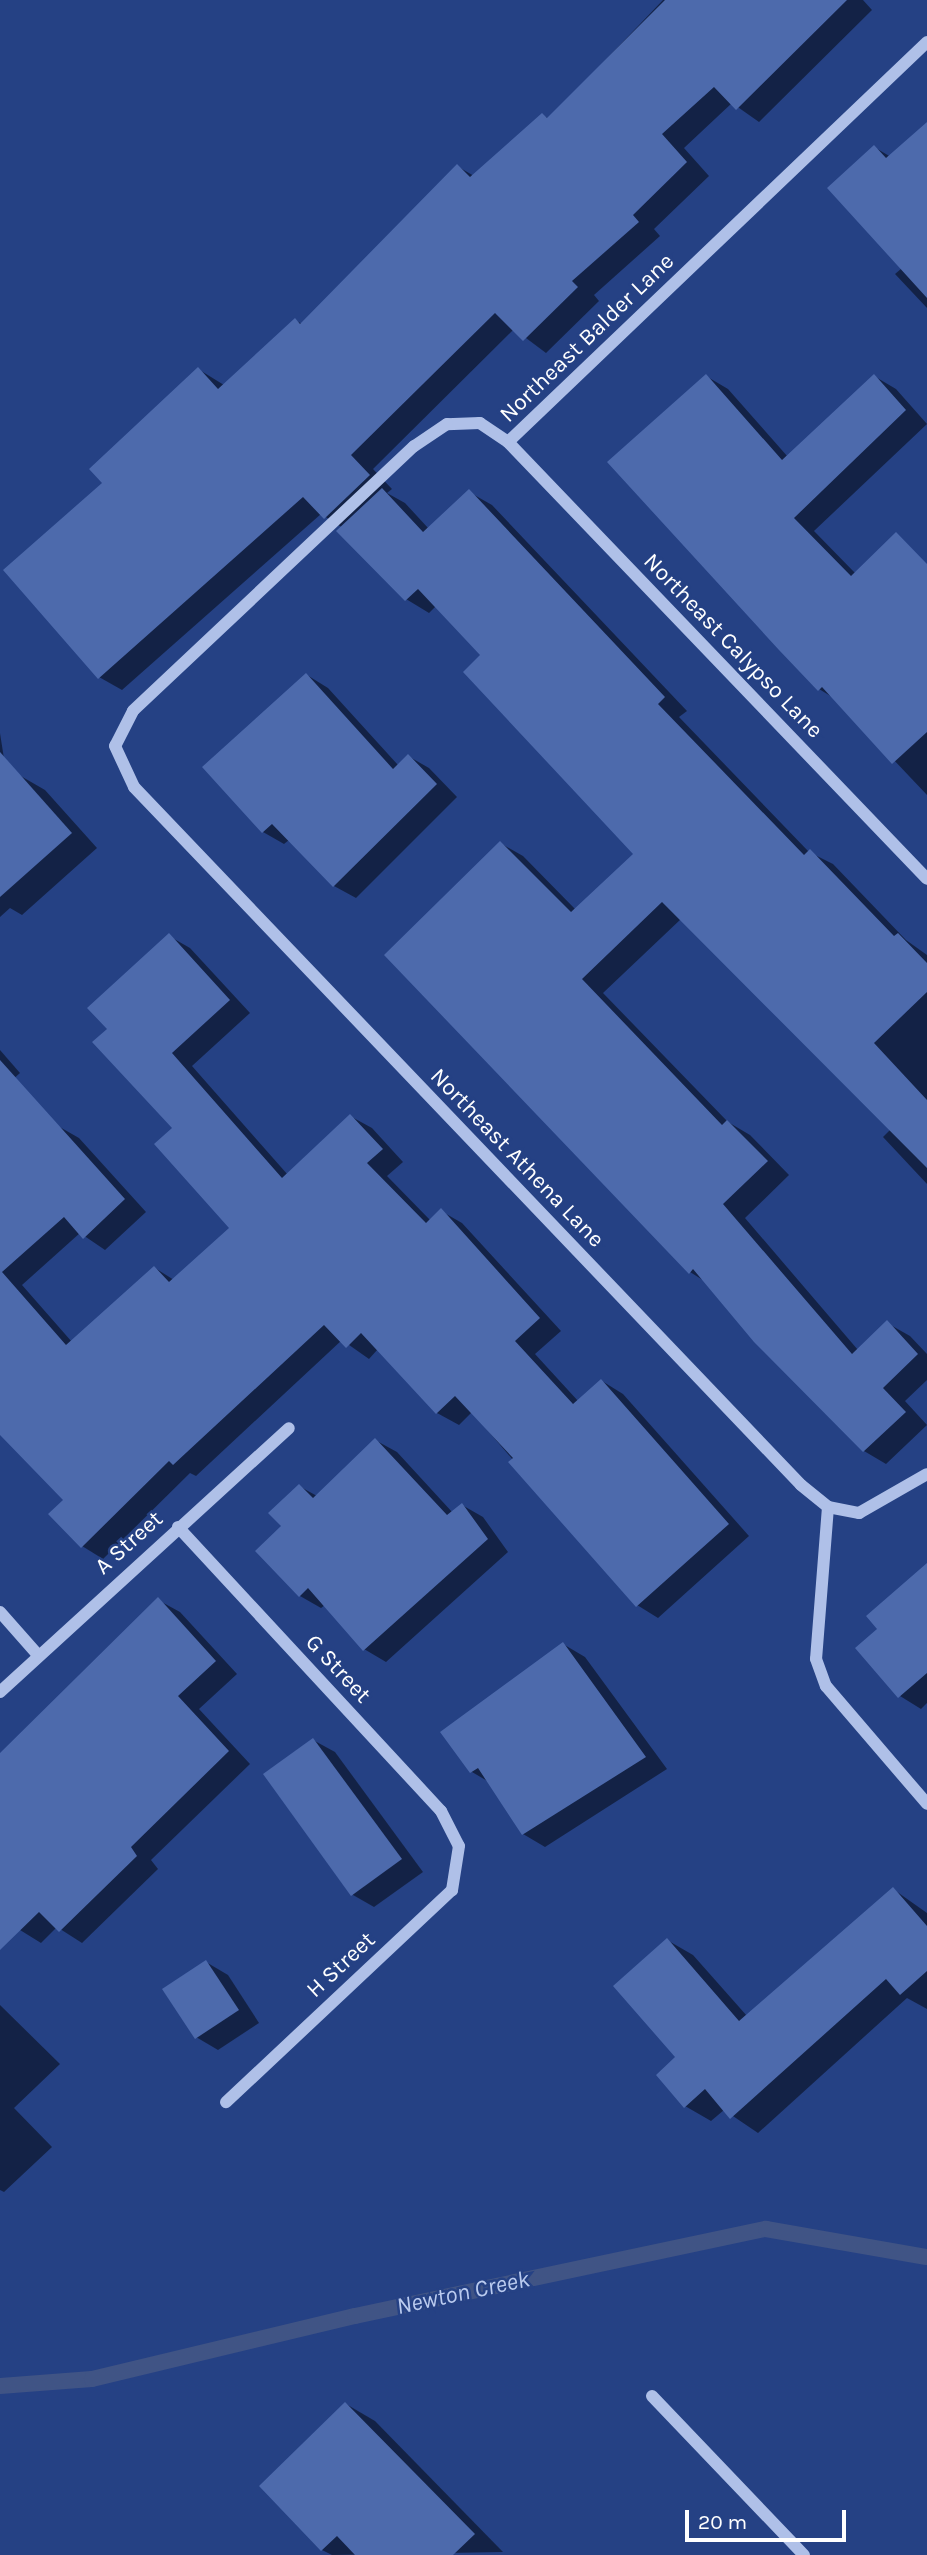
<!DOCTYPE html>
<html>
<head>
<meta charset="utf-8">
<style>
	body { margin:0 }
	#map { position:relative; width:927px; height:2555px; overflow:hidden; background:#254184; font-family:Karla,sans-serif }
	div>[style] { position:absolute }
	.shadow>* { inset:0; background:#0007 }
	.stream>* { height:16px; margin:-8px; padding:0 8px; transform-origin:8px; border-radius:8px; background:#405485 }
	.building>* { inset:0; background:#4d6aac }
	.minor>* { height:12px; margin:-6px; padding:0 6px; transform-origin:6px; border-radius:6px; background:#afc0e8 }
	span { translate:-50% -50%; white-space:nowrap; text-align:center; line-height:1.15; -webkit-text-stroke:5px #254184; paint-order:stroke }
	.street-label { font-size:23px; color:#fff }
	.water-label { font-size:24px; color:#bacbef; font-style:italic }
	.scale { position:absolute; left:685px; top:2510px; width:161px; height:32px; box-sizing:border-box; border:4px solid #fff; border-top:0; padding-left:9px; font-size:21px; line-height:24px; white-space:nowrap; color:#fff; -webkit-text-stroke:5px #254184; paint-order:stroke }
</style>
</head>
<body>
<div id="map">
	<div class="shadow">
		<i style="clip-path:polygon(663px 0,863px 0,872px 10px,759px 122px,732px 103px,684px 148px,709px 176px,654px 229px,660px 236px,594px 295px,599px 301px,546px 353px,514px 329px,373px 469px,392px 489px,387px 493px,405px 503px,429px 529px,469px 492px,492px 505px,687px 711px,679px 717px,809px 852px,833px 864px,906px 940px,927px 955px,927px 1184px,883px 1137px,891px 1129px,681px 919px,603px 993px,728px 1122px,750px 1135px,789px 1175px,745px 1218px,858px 1350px,887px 1323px,910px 1336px,927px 1354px,927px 1380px,905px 1401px,927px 1425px,886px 1464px,864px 1451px,706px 1282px,690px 1272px,500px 843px,523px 856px,576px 910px,636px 854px,482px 655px,436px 606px,429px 613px,406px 599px,343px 528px,321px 514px,122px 690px,99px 677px,104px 483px,198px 369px,224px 385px,295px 320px,302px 324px,457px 166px,474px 176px,542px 115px,549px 119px)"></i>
		<i style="clip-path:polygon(927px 137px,927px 308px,895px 274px,902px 268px,874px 147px,891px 157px)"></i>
		<i style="clip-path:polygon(706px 376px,728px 389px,788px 457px,874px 376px,896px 389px,927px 424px,814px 531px,856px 574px,927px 619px,927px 795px,837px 700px,819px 689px)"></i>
		<i style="clip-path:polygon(307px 675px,328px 688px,398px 765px,408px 756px,429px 768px,457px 797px,356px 898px,334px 886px,289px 840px,284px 844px,263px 832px)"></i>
		<i style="clip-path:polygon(0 733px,8px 784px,19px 775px,45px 790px,97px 848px,22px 915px,10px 908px,0 917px)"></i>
		<i style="clip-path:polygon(169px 936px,190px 948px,250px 1013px,192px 1066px,288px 1175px,350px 1116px,372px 1128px,403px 1162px,387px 1176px,431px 1221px,441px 1211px,462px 1223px,561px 1331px,535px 1354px,579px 1402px,602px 1381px,623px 1394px,749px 1536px,658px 1618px,637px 1605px,472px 1412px,459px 1425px,437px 1413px,378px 1349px,369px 1359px,342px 1340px,196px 1476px,190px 1473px,103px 1559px,82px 1546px,65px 1500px,0 1376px,0 1180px,58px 1126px,79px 1138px,146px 1212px,105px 1250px,80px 1233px,22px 1285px,72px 1342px,155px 1268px,174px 1280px,231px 1228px,175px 1128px,110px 1030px)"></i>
		<i style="clip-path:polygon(0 1050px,20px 1073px,0 1091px)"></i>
		<i style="clip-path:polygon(375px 1440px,397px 1452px,453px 1513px,462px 1505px,483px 1517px,508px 1552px,386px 1662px,364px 1649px,325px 1605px,321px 1608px,300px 1596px,284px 1526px,299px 1486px,317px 1496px)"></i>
		<i style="clip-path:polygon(927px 1591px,927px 1703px,921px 1709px,900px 1696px)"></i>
		<i style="clip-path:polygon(158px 1600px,180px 1612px,237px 1674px,199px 1709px,250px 1764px,151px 1860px,158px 1869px,82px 1943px,57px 1927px,41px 1943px,20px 1930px,0 1909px,0 1799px)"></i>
		<i style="clip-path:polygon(563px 1644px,585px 1657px,667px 1769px,545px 1847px,523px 1834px,489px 1782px,472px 1772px,443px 1732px)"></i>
		<i style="clip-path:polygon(313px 1740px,335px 1752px,423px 1872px,374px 1907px,353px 1895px)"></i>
		<i style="clip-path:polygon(893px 1889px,927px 1913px,927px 2009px,907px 1998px,758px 2133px,724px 2110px,711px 2121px,685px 2106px,667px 1940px,693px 1955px,747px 2016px)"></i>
		<i style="clip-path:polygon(206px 1962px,228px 1975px,259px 2023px,218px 2050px,196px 2037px)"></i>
		<i style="clip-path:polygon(0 2005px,60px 2064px,14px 2108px,52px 2147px,4px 2192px,0 2190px)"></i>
		<i style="clip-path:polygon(346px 2404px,375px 2421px,503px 2552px,332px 2555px,322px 2550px)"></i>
	</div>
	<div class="stream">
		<i style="left:0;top:2386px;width:92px;rotate:-4.4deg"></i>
		<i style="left:92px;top:2379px;width:270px;rotate:-13.5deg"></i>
		<i style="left:355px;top:2316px;width:420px;rotate:-12deg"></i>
		<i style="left:766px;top:2229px;width:163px;rotate:9.9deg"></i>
	</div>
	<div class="building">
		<i style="clip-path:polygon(665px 0,847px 0,736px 110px,714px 87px,662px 134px,687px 162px,633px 215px,639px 222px,572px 281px,578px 287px,523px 341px,495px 313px,351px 455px,370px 475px,324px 519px,303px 497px,98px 679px,3px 570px,102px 483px,89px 469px,198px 367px,218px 389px,295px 318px,300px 324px,457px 164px,470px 177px,542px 113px,547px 118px)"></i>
		<i style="clip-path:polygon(927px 122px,927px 298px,827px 188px,874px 145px,886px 158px)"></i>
		<i style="clip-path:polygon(706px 374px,782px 460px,874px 374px,906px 410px,794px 518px,851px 576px,896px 532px,927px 564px,927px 732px,892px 764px,822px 687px,818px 691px,779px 650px,607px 462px)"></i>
		<i style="clip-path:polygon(382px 488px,423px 532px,469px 489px,665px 697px,658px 704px,804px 855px,810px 849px,894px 936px,898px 933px,927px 963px,927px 992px,874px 1043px,927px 1100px,927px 1168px,662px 902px,582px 979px,722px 1125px,727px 1120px,768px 1161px,723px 1204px,852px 1354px,887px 1320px,918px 1354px,883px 1388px,906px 1412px,863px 1452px,754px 1342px,693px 1269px,689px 1274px,384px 955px,500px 841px,571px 912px,633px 854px,463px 672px,480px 655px,418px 589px,405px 601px,336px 531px)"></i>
		<i style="clip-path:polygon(306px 673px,393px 769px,408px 754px,437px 784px,333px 887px,272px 824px,262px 833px,202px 767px)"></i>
		<i style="clip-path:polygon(0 752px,72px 833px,0 897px)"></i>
		<i style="clip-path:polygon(169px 933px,230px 1000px,172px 1053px,282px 1178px,350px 1114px,383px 1149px,367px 1163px,426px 1223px,441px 1208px,540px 1318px,515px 1341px,573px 1404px,601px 1379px,729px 1524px,636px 1607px,508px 1462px,513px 1458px,455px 1396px,436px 1414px,361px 1333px,346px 1348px,324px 1325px,173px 1465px,169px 1461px,81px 1548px,48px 1514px,63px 1500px,0 1435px,0 1060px,125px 1199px,83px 1239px,64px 1217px,2px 1272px,66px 1345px,154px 1266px,169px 1282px,229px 1228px,154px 1144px,172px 1128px,92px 1042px,107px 1029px,87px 1008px)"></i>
		<i style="clip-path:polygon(375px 1438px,447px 1515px,462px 1503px,488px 1539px,363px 1651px,308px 1588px,299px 1597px,255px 1551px,281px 1526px,268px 1513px,299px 1484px,313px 1498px)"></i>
		<i style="clip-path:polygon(927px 1563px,927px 1673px,898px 1698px,855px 1648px,877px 1629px,866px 1616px)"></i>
		<i style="clip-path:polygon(158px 1597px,216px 1661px,178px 1696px,229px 1751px,131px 1847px,137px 1856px,59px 1932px,39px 1912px,0 1950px,0 1753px)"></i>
		<i style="clip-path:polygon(563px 1642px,646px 1757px,522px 1835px,478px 1768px,470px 1773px,440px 1732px)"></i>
		<i style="clip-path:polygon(313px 1738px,402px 1859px,351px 1896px,263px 1774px)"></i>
		<i style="clip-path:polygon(893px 1887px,927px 1926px,927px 1971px,900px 1995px,886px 1979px,730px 2119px,705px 2089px,684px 2108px,656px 2075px,675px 2057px,613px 1986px,667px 1938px,739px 2021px)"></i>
		<i style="clip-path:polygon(206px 1960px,239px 2010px,195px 2039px,162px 1989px)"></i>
		<i style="clip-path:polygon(345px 2402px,475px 2534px,453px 2555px,355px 2555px,337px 2536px,321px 2551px,259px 2486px)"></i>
	</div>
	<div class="minor">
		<i style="left:927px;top:42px;width:579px;rotate:136.33deg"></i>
		<i style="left:508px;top:442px;width:34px;rotate:-146deg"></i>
		<i style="left:480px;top:423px;width:33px;rotate:178deg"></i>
		<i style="left:447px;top:424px;width:40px;rotate:146deg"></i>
		<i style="left:414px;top:446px;width:386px;rotate:136.7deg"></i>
		<i style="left:133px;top:711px;width:39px;rotate:117deg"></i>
		<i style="left:115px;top:746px;width:45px;rotate:65.1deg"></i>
		<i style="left:134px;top:787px;width:965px;rotate:46.3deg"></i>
		<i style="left:801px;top:1485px;width:35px;rotate:39deg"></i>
		<i style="left:828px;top:1507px;width:32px;rotate:11deg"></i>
		<i style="left:859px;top:1513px;width:78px;rotate:-29.8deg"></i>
		<i style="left:508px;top:442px;width:605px;rotate:46.2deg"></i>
		<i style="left:828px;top:1507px;width:152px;rotate:94.5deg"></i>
		<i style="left:816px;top:1659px;width:29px;rotate:70deg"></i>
		<i style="left:826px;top:1686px;width:155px;rotate:49.4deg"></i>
		<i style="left:178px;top:1527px;width:387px;rotate:47.2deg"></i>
		<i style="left:441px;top:1811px;width:39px;rotate:63deg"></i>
		<i style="left:459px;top:1846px;width:45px;rotate:99deg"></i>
		<i style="left:452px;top:1890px;width:310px;rotate:136.8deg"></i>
		<i style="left:0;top:1612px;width:57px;rotate:48.5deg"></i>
		<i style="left:0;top:1692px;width:391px;rotate:-42.4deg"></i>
		<i style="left:652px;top:2396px;width:220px;rotate:46.3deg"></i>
	</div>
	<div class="street-label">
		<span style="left:587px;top:338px;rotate:-44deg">Northeast Balder Lane</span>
		<span style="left:733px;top:646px;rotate:46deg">Northeast Calypso Lane</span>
		<span style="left:517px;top:1158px;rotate:46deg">Northeast Athena Lane</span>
		<span style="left:129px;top:1543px;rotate:-42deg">A Street</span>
		<span style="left:338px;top:1669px;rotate:47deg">G Street</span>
		<span style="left:341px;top:1965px;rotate:-43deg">H Street</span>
	</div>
	<div class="water-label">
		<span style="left:463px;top:2293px;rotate:-12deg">Newton Creek</span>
	</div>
	<div class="scale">20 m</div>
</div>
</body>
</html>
